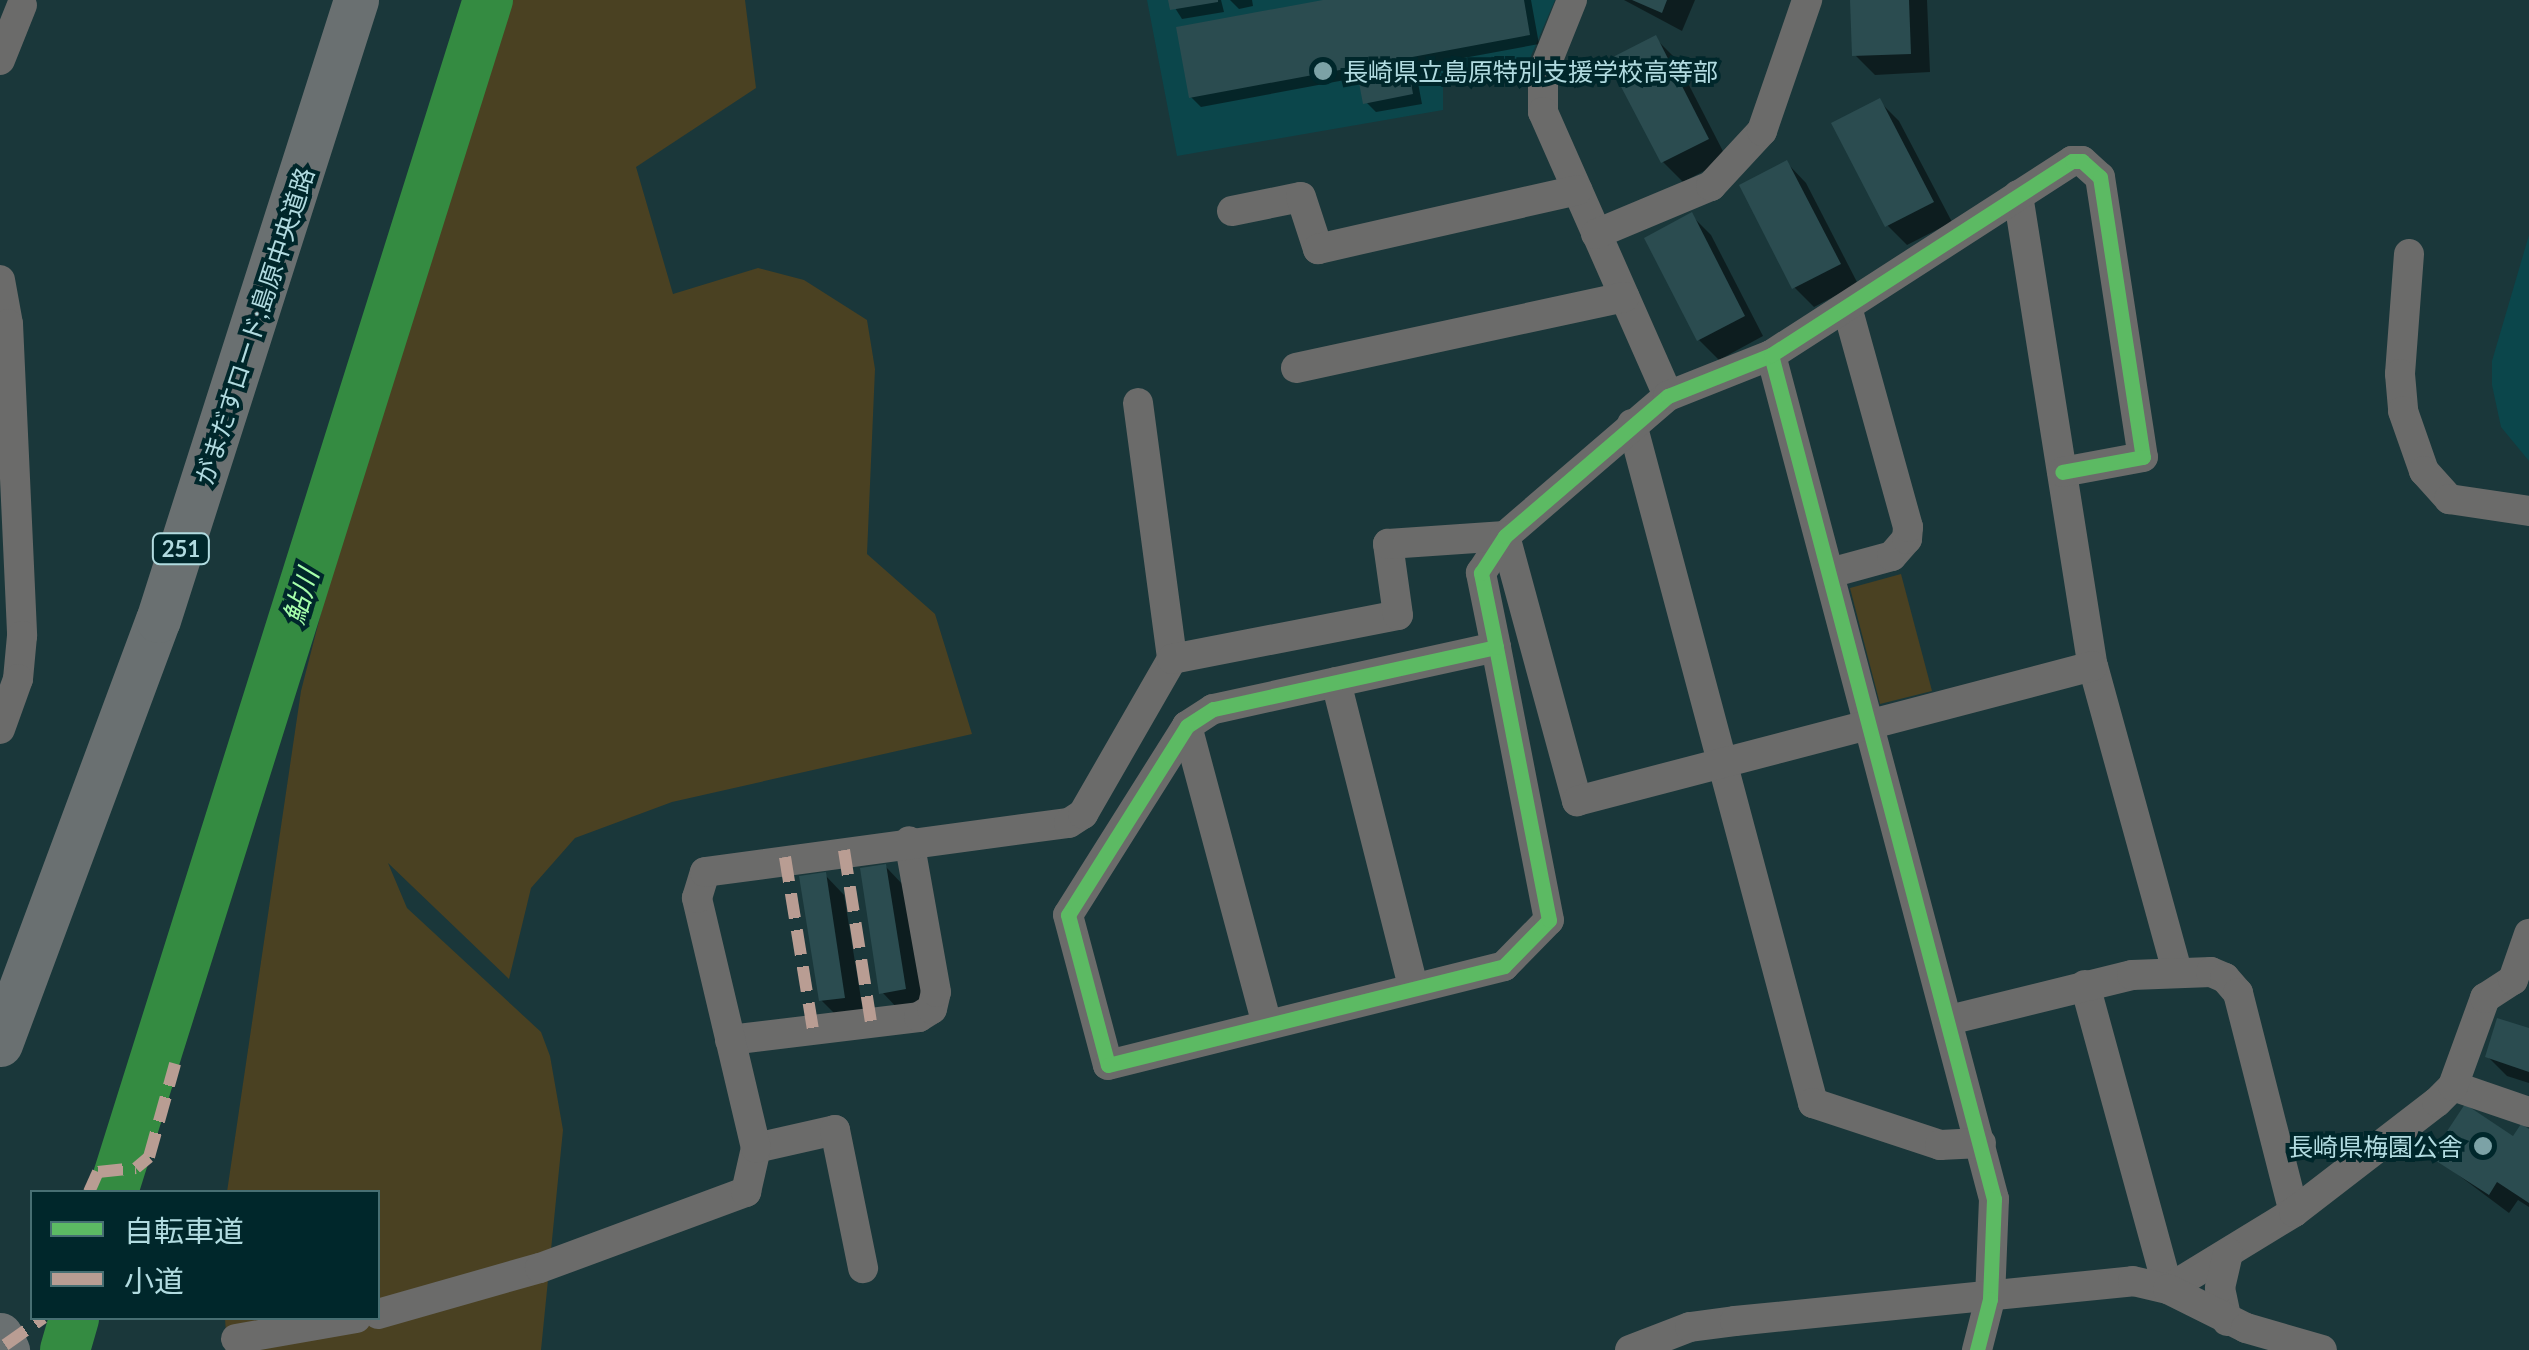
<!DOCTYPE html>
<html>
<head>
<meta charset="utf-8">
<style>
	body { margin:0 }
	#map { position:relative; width:2529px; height:1350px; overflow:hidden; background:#1a373a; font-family:Lato,"Noto Sans JP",sans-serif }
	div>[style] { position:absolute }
	.built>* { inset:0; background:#0b464b }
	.green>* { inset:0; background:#4a4122 }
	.shadow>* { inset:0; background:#0007 }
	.river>* { height:50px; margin:-25px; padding:0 25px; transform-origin:25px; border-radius:25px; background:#348b41 }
	.building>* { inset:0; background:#2b4c50 }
	.minor>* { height:30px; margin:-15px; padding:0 15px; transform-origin:15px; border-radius:15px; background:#6b6b6a }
	.highway>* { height:45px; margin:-22.5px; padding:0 22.5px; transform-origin:22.5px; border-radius:22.5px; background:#6a7071 }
	.quiet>* { height:12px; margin-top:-6px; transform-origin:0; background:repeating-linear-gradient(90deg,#b99d93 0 25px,transparent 0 37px) }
	.cycleway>* { height:15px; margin:-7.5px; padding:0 7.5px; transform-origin:7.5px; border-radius:7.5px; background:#5cba63 }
	.dots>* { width:28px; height:28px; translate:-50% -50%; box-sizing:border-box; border:5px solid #00272b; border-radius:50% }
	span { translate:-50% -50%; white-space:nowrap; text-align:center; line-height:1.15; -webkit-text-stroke:8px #00272b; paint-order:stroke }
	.shield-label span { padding:2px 8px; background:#00272b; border:2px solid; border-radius:8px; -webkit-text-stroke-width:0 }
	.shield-label { font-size:22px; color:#b1dbe0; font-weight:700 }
	.poi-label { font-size:25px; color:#b1dbe0 }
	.left { translate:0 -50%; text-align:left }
	.right { translate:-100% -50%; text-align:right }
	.street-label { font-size:25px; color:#b1dbe0 }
	.water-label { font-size:28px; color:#a5feaa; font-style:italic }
	.legend { position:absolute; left:30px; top:1190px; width:350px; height:130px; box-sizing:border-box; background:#00272b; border:2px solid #476f73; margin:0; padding:12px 18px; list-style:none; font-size:30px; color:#b1dbe0 }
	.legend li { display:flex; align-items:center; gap:20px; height:50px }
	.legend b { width:50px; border:2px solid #476f73 }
</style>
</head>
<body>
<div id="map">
	<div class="built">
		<i style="clip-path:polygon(1147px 0,1555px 0,1528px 63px,1443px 79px,1443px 110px,1177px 156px)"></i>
		<i style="clip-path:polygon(2529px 235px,2529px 461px,2501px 427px,2492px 385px,2492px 361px)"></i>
	</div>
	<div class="green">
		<i style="clip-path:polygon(503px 0,745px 0,756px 88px,636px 167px,673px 294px,758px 268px,804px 280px,867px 320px,875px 369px,867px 554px,935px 614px,972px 734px,672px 802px,575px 838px,531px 888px,509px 979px,388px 863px,407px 908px,541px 1032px,550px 1056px,563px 1130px,541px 1350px,227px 1350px,225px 1318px,378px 1318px,378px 1192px,227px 1192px,301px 691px,413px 255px)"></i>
		<i style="clip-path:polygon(1901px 574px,1932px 691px,1880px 704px,1850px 588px)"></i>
	</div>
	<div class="shadow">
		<i style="clip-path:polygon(1170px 0,1221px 0,1224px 12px,1182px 19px)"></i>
		<i style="clip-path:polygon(1230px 0,1252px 0,1253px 6px,1239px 9px)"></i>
		<i style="clip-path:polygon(1336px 0,1531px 0,1539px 44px,1415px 67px,1422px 104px,1376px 112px,1366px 102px,1361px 77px,1201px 107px,1191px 97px)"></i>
		<i style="clip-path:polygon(1624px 0,1695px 0,1682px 31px)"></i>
		<i style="clip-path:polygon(1852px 0,1927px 0,1930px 72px,1875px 75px,1855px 55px)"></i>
		<i style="clip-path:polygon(1655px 38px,1675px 58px,1727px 159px,1683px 182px,1663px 162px,1611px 61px)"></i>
		<i style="clip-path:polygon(1879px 101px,1899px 121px,1952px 222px,1907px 245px,1887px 225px)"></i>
		<i style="clip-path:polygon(1787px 163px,1806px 183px,1858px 284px,1814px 307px,1794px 287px)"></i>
		<i style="clip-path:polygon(1691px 215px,1711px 235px,1763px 336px,1719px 360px,1699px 340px,1647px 239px)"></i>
		<i style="clip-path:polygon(886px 867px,905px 887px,924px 1008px,901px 1012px,882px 992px)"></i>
		<i style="clip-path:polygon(825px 875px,844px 895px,864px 1017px,841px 1020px,821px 1000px)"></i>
		<i style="clip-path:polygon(2529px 1031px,2529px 1083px,2507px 1076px,2487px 1056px)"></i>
		<i style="clip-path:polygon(2529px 1132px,2529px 1207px,2518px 1200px,2509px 1213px,2433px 1156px)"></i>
	</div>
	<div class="river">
		<i style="left:113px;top:1192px;width:1250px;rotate:-72.54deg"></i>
		<i style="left:65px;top:1350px;width:33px;rotate:-74deg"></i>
	</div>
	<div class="building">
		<i style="clip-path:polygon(1168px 0,1218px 0,1218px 2px,1170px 10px)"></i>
		<i style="clip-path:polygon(1323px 0,1524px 0,1530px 35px,1407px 58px,1413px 94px,1363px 104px,1356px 67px,1189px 98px,1176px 27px)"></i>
		<i style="clip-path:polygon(1632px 0,1667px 0,1662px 13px)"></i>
		<i style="clip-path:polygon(1850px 0,1909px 0,1911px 54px,1852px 56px)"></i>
		<i style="clip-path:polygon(1656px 35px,1709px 139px,1661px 163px,1607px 60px)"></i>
		<i style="clip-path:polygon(1880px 98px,1934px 202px,1885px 227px,1831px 123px)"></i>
		<i style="clip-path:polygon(1787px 160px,1841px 264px,1792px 289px,1739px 185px)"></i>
		<i style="clip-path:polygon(1692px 212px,1745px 316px,1697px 341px,1644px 238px)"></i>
		<i style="clip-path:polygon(886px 864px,906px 989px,879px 994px,860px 868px)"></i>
		<i style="clip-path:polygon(826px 872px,845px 998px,819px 1001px,799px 876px)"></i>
		<i style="clip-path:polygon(2497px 1018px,2529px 1028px,2529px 1072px,2485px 1057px)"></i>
		<i style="clip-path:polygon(2465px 1104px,2513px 1136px,2521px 1124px,2529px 1129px,2529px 1203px,2497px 1182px,2489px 1195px,2430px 1157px)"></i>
	</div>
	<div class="minor">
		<i style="left:1572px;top:0;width:78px;rotate:111.9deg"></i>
		<i style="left:1543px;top:72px;width:40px;rotate:90deg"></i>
		<i style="left:1543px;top:112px;width:310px;rotate:66.2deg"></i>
		<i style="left:0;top:60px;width:59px;rotate:-68.2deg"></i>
		<i style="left:2018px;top:195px;width:477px;rotate:81deg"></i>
		<i style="left:2093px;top:666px;width:316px;rotate:74.6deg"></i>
		<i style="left:1232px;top:211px;width:70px;rotate:-11.5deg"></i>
		<i style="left:1301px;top:197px;width:55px;rotate:71.9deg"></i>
		<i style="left:1318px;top:249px;width:266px;rotate:-12.8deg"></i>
		<i style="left:1596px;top:234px;width:125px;rotate:-22.7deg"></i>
		<i style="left:1711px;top:186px;width:75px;rotate:-47.2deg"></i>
		<i style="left:1762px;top:131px;width:139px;rotate:-71deg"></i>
		<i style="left:2409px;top:254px;width:120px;rotate:94.3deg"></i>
		<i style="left:2400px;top:374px;width:37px;rotate:85deg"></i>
		<i style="left:2403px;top:411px;width:64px;rotate:70.7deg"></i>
		<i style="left:2424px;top:471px;width:38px;rotate:48deg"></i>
		<i style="left:2449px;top:499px;width:81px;rotate:8.5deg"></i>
		<i style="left:0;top:280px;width:45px;rotate:79.7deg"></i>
		<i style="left:8px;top:324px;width:312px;rotate:87.4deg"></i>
		<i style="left:22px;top:636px;width:43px;rotate:95.3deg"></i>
		<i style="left:18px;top:679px;width:53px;rotate:109.8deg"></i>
		<i style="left:1771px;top:355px;width:873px;rotate:75.2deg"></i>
		<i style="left:1994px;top:1199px;width:100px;rotate:92.3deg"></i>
		<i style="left:1990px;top:1299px;width:53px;rotate:104.3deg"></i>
		<i style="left:1296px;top:368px;width:336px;rotate:-12.2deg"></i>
		<i style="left:1138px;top:403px;width:258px;rotate:82.4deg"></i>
		<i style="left:1632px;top:424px;width:703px;rotate:75.07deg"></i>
		<i style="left:1813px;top:1103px;width:134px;rotate:18.3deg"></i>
		<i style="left:1940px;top:1145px;width:41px;rotate:-2.8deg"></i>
		<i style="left:1830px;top:573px;width:64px;rotate:-15.3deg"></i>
		<i style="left:1892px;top:556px;width:23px;rotate:-49deg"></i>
		<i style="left:1907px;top:539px;width:12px;rotate:-85deg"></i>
		<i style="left:1908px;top:527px;width:225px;rotate:-105.5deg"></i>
		<i style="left:1496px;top:647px;width:290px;rotate:167.6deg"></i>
		<i style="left:1213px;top:709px;width:31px;rotate:147deg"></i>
		<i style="left:1187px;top:726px;width:223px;rotate:122.2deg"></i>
		<i style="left:1068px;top:915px;width:155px;rotate:75.1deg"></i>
		<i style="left:1108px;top:1065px;width:408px;rotate:-14deg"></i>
		<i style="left:1504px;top:966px;width:64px;rotate:-45.6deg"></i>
		<i style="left:1549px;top:920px;width:278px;rotate:-101deg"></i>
		<i style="left:1496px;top:647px;width:76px;rotate:-101.5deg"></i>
		<i style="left:1481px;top:573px;width:44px;rotate:-57deg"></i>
		<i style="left:1505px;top:536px;width:215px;rotate:-40.7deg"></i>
		<i style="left:1668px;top:396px;width:111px;rotate:-21.7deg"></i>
		<i style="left:1771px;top:355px;width:358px;rotate:-32.8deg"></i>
		<i style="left:2072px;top:161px;width:10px"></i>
		<i style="left:2082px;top:161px;width:24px;rotate:42deg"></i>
		<i style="left:2100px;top:177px;width:283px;rotate:81.3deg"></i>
		<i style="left:2143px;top:457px;width:82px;rotate:169.5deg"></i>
		<i style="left:1336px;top:682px;width:315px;rotate:75.8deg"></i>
		<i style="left:1187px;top:726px;width:309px;rotate:75deg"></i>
		<i style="left:2085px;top:985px;width:315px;rotate:74.7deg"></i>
		<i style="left:1949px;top:1020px;width:188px;rotate:-13.8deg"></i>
		<i style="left:2132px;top:975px;width:79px;rotate:-2.2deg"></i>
		<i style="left:2211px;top:972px;width:15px;rotate:23deg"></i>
		<i style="left:2225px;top:978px;width:20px;rotate:49deg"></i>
		<i style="left:2238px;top:993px;width:226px;rotate:75.7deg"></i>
		<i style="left:730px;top:1040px;width:190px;rotate:-6.9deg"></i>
		<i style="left:919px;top:1017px;width:15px;rotate:-32deg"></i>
		<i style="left:932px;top:1009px;width:17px;rotate:-77deg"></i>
		<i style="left:936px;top:992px;width:153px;rotate:-100.1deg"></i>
		<i style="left:2453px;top:1086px;width:80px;rotate:18.9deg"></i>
		<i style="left:756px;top:1148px;width:81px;rotate:-12.8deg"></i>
		<i style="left:835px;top:1130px;width:141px;rotate:78.5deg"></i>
		<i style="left:2168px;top:1289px;width:148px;rotate:-31.4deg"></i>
		<i style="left:2294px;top:1212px;width:180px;rotate:-37.6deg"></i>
		<i style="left:2437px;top:1102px;width:23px;rotate:-45deg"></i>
		<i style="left:2453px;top:1086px;width:94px;rotate:-70deg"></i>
		<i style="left:2485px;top:998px;width:33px;rotate:-33deg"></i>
		<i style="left:2513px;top:980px;width:49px;rotate:-70.8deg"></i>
		<i style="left:378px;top:1314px;width:168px;rotate:-15.9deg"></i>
		<i style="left:540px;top:1268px;width:220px;rotate:-20.3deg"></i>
		<i style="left:746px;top:1192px;width:45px;rotate:-77.2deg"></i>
		<i style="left:756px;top:1148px;width:257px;rotate:-103.3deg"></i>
		<i style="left:697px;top:898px;width:27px;rotate:-73deg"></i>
		<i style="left:705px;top:872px;width:367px;rotate:-7.7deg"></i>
		<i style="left:1069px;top:823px;width:17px;rotate:-33deg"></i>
		<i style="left:1083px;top:814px;width:179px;rotate:-60.1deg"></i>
		<i style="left:1172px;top:659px;width:230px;rotate:-11deg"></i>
		<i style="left:1398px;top:615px;width:72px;rotate:-98deg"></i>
		<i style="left:1388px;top:544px;width:117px;rotate:-3.9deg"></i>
		<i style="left:1505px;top:536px;width:275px;rotate:74.8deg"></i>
		<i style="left:1577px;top:801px;width:533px;rotate:-14.66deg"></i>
		<i style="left:2227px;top:1321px;width:34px;rotate:-102deg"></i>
		<i style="left:2220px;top:1288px;width:36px;rotate:-77deg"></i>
		<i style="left:236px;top:1339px;width:122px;rotate:-9.9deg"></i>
		<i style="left:1630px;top:1350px;width:64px;rotate:-21deg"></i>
		<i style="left:1690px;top:1327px;width:45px;rotate:-7.6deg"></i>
		<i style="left:1735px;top:1321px;width:400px;rotate:-5.7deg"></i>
		<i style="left:2133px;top:1281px;width:36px;rotate:13deg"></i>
		<i style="left:2168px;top:1289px;width:87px;rotate:26.6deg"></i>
		<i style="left:2246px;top:1328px;width:79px;rotate:16.1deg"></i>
	</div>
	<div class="highway">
		<i style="left:0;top:1044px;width:452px;rotate:-69.6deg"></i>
		<i style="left:158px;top:620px;width:651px;rotate:-72.29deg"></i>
		<i style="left:0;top:1335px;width:17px;rotate:65deg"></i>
	</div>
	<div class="quiet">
		<i style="left:844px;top:850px;width:175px;rotate:81.1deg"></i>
		<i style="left:785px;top:857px;width:175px;rotate:80.8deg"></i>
		<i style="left:89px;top:1192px;width:22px;rotate:-66deg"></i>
		<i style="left:98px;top:1172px;width:38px;rotate:-6deg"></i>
		<i style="left:136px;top:1168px;width:17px;rotate:-40deg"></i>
		<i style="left:149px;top:1157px;width:97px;rotate:-74.4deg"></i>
		<i style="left:5px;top:1345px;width:47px;rotate:-35.4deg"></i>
	</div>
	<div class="cycleway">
		<i style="left:1771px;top:355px;width:873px;rotate:75.2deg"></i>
		<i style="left:1994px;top:1199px;width:100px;rotate:92.3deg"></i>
		<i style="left:1990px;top:1299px;width:53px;rotate:104.3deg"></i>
		<i style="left:1496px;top:647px;width:290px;rotate:167.6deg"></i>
		<i style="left:1213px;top:709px;width:31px;rotate:147deg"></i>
		<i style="left:1187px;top:726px;width:223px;rotate:122.2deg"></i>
		<i style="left:1068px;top:915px;width:155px;rotate:75.1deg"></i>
		<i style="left:1108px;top:1065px;width:408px;rotate:-14deg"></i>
		<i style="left:1504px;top:966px;width:64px;rotate:-45.6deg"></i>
		<i style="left:1549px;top:920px;width:278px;rotate:-101deg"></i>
		<i style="left:1496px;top:647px;width:76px;rotate:-101.5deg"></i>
		<i style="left:1481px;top:573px;width:44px;rotate:-57deg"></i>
		<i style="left:1505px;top:536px;width:215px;rotate:-40.7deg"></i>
		<i style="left:1668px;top:396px;width:111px;rotate:-21.7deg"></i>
		<i style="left:1771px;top:355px;width:358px;rotate:-32.8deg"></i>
		<i style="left:2072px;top:161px;width:10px"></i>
		<i style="left:2082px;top:161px;width:24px;rotate:42deg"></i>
		<i style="left:2100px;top:177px;width:283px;rotate:81.3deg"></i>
		<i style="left:2143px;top:457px;width:82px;rotate:169.5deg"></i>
	</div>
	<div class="dots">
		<i style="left:1323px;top:71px;background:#7ca2a6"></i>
		<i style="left:2483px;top:1146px;background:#7ca2a6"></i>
	</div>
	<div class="shield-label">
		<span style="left:181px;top:549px">251</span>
	</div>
	<div class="poi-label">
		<span class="left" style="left:1343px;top:71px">長崎県立島原特別支援学校高等部</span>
		<span class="right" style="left:2463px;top:1146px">長崎県梅園公舎</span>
	</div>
	<div class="street-label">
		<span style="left:254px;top:326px;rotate:-72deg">がまだすロード;島原中央道路</span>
	</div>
	<div class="water-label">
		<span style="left:300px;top:596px;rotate:-73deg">鮎川</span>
	</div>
	<ul class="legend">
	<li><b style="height:12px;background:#5cba63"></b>自転車道</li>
	<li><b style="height:12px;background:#b99d93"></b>小道</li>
	</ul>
</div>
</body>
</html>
